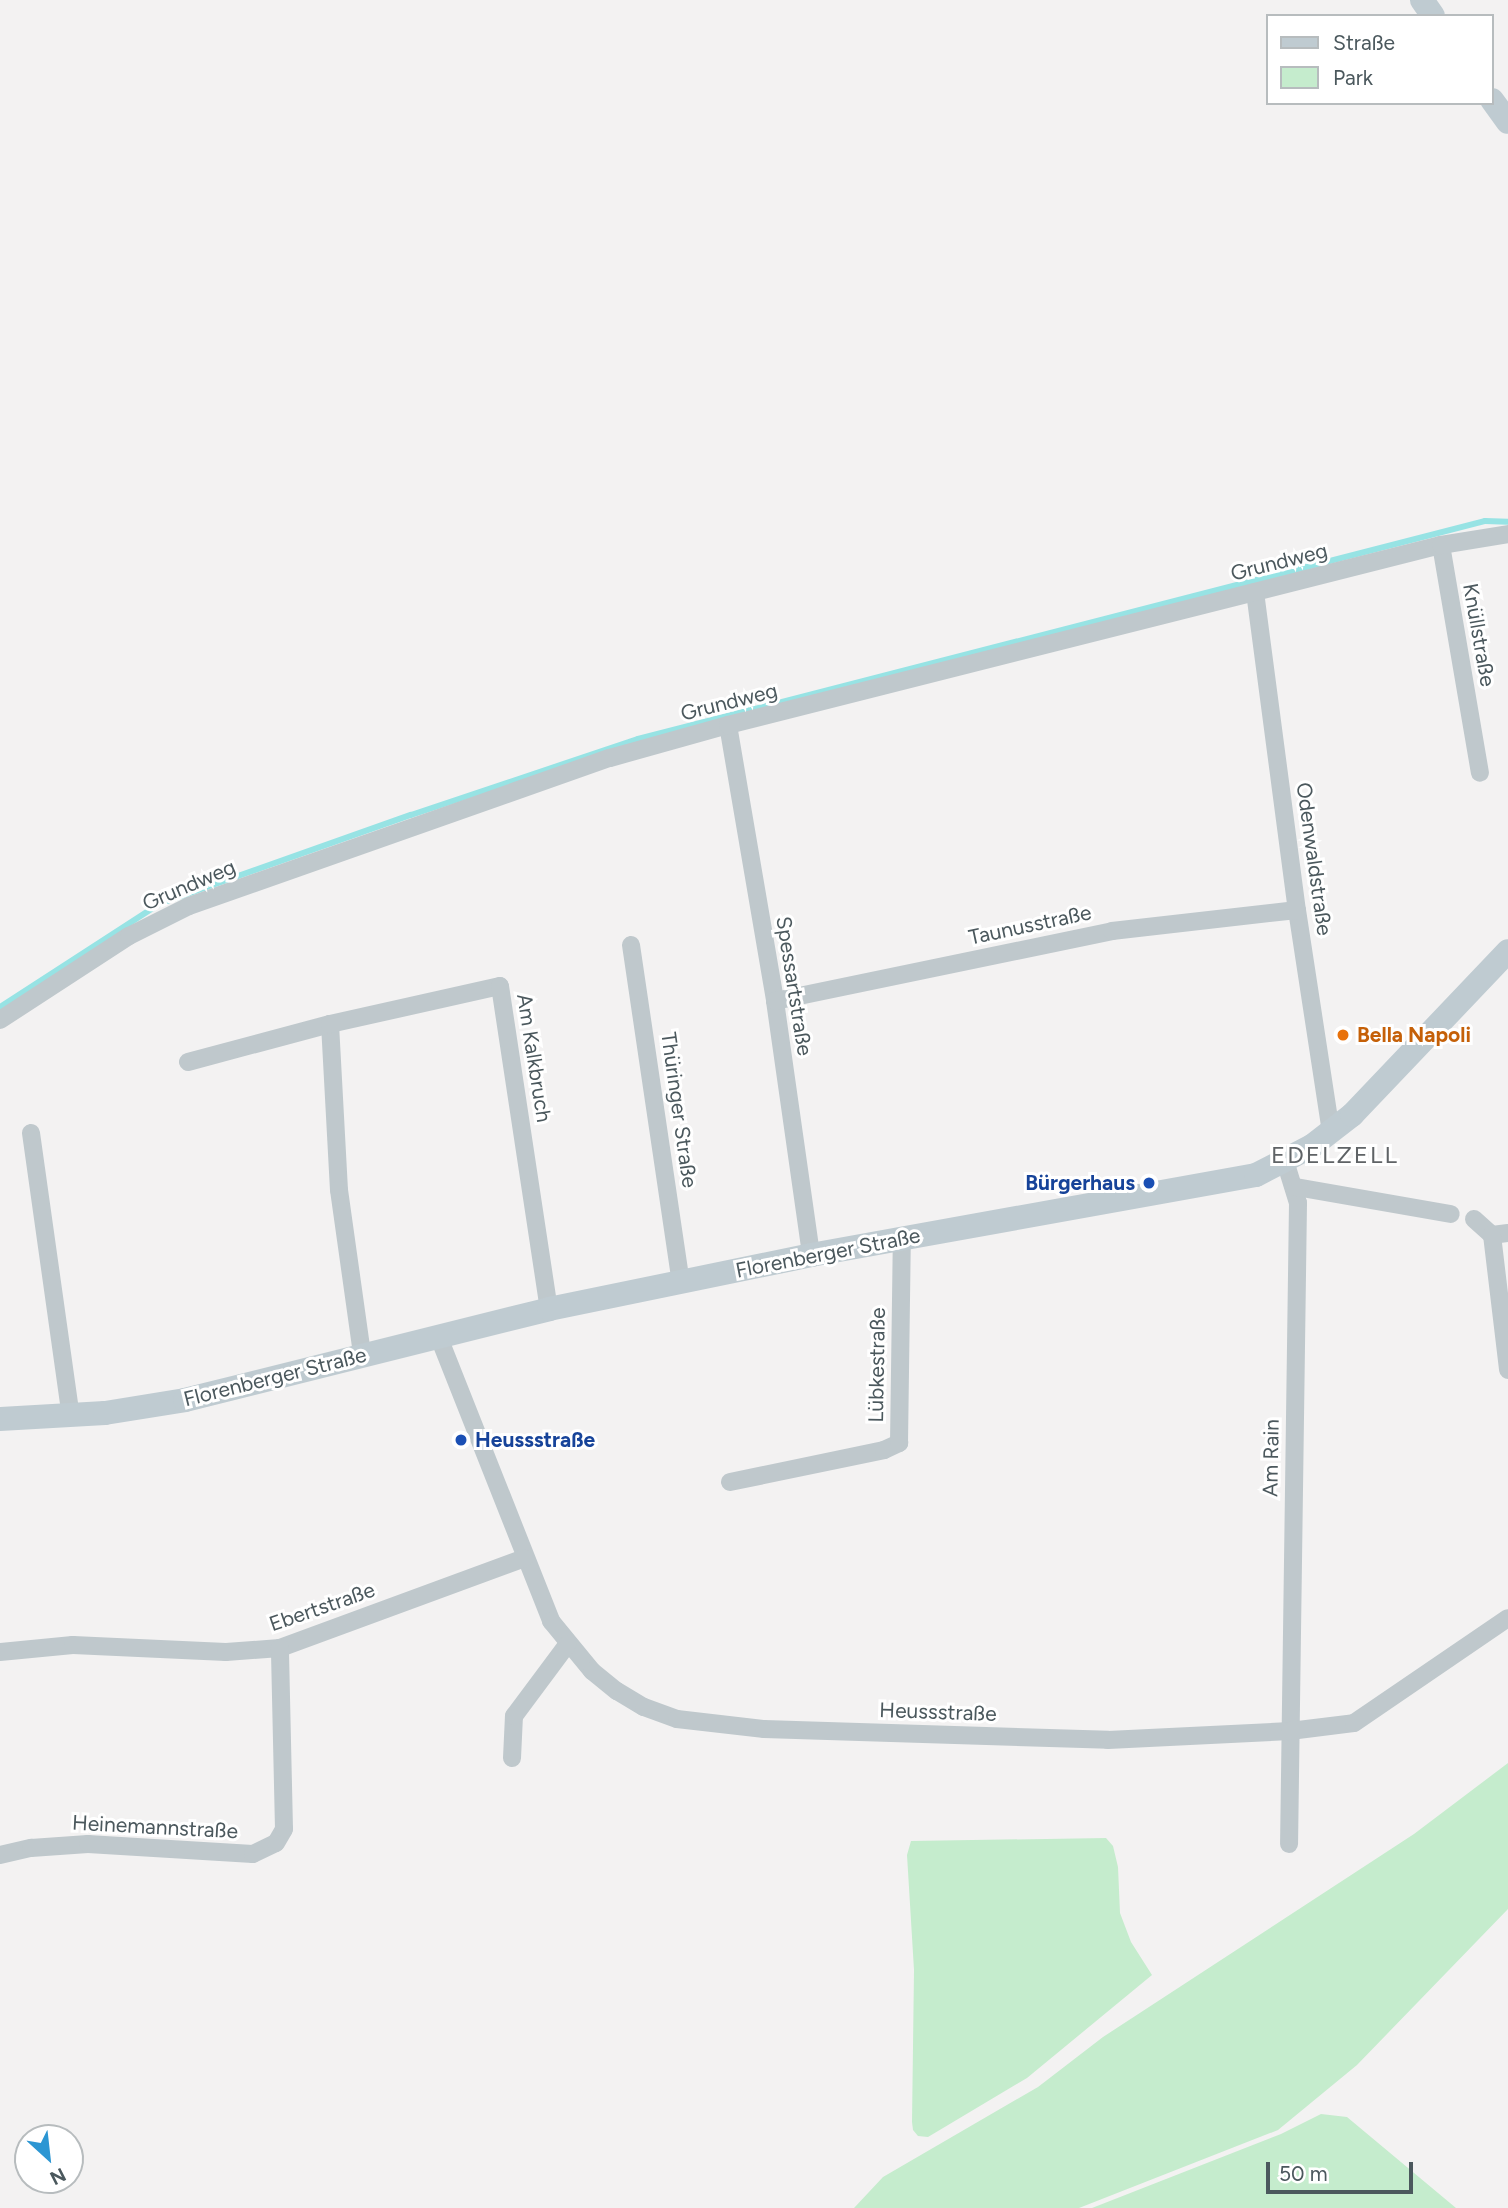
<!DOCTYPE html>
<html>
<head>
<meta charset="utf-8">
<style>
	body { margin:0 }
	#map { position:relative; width:1508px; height:2208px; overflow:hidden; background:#f3f2f2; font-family:Figtree,sans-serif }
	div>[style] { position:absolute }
	.green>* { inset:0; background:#c5eccd }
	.stream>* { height:6px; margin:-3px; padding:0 3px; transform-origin:3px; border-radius:3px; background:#97e3e4 }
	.street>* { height:18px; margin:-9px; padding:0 9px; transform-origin:9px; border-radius:9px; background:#bfc8cc }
	.secondary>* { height:24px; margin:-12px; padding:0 12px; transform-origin:12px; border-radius:12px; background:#bfcbd1 }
	.dots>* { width:19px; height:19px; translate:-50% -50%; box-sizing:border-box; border:4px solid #fff; border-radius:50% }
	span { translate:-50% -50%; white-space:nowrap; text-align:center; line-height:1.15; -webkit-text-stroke:6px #fff; paint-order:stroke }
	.street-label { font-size:21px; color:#4b585d }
	.food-label { font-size:21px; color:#c56008; font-weight:700 }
	.left { translate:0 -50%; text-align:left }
	.transit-label { font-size:21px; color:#164399; font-weight:700 }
	.right { translate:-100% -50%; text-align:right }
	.quarter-label { font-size:24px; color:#5f6366; letter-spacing:2px }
	.legend { position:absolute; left:1266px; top:14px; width:228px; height:91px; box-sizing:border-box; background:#fff; border:2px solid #b7bcbe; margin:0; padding:9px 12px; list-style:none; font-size:21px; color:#4b585d }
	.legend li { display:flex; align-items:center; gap:14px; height:35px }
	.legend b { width:35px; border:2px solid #b7bcbe }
	.north { position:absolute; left:14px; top:2124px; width:70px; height:70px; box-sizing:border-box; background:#fff; border:2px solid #b7bcbe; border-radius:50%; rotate:153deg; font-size:19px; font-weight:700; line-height:28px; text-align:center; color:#4b585d }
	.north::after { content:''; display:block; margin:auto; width:24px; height:32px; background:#2c96d3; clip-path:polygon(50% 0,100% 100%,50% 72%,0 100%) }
	.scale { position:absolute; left:1266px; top:2162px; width:147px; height:32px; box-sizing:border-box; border:4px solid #4b585d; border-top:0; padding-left:9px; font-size:21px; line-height:24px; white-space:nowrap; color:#4b585d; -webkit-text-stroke:5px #fff; paint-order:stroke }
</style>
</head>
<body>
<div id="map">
	<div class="green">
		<i style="clip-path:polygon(1508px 1763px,1508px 1909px,1357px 2065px,1278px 2130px,1079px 2208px,854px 2208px,883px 2177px,1038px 2087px,1103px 2037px,1414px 1834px)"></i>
		<i style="clip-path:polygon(1106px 1838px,1113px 1846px,1118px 1867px,1120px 1913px,1131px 1942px,1152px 1975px,1027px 2078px,928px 2137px,918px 2136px,913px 2130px,912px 2122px,914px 1970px,907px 1855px,911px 1841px)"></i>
		<i style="clip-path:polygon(1321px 2114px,1347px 2117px,1456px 2208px,1092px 2208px,1281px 2134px)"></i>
	</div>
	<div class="stream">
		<i style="left:0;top:1007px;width:189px;rotate:-32.9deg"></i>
		<i style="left:159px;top:904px;width:267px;rotate:-19.5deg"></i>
		<i style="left:411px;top:815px;width:239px;rotate:-18.5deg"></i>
		<i style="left:638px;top:739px;width:875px;rotate:-14.43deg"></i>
		<i style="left:1485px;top:521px;width:23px;rotate:2deg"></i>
	</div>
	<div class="street">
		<i style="left:1441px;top:545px;width:231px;rotate:80.3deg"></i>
		<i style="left:1255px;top:592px;width:321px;rotate:82.5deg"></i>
		<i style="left:1297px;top:910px;width:225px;rotate:81.3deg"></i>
		<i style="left:728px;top:725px;width:280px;rotate:80.3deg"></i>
		<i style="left:775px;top:1001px;width:257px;rotate:81.9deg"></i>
		<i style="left:631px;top:945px;width:341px;rotate:81.6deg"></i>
		<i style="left:775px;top:1001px;width:344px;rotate:-11.7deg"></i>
		<i style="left:1112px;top:931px;width:186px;rotate:-6.5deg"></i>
		<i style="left:0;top:1020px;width:154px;rotate:-33.1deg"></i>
		<i style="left:129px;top:936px;width:67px;rotate:-26.6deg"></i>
		<i style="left:189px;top:906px;width:446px;rotate:-19.4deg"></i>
		<i style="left:610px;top:758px;width:123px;rotate:-15.6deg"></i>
		<i style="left:728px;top:725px;width:735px;rotate:-14.17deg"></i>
		<i style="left:1441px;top:545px;width:68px;rotate:-9.3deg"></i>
		<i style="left:330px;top:1024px;width:166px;rotate:86.9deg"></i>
		<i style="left:339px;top:1190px;width:166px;rotate:82deg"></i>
		<i style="left:188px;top:1062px;width:147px;rotate:-15deg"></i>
		<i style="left:330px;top:1024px;width:174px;rotate:-12.6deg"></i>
		<i style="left:500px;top:986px;width:327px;rotate:81.4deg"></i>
		<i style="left:31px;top:1133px;width:286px;rotate:82deg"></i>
		<i style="left:1285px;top:1161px;width:44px;rotate:72.8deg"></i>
		<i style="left:1298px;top:1203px;width:641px;rotate:90.8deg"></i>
		<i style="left:1296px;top:1187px;width:157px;rotate:9.9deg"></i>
		<i style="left:1474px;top:1219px;width:24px;rotate:42deg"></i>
		<i style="left:1508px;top:1233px;width:16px;rotate:173deg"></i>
		<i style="left:1492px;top:1235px;width:136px;rotate:83.2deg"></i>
		<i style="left:438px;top:1335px;width:308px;rotate:68.4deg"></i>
		<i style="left:551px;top:1621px;width:65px;rotate:50.6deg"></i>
		<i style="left:592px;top:1671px;width:32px;rotate:39deg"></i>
		<i style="left:617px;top:1691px;width:31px;rotate:31deg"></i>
		<i style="left:644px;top:1707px;width:35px;rotate:20deg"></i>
		<i style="left:677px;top:1719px;width:88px;rotate:6.6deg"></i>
		<i style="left:764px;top:1729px;width:344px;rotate:1.8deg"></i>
		<i style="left:1108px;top:1740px;width:182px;rotate:-2.8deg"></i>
		<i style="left:1290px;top:1731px;width:64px;rotate:-7.1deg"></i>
		<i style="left:1354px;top:1723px;width:186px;rotate:-34.3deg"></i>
		<i style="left:730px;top:1482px;width:157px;rotate:-11.7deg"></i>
		<i style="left:884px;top:1450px;width:17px;rotate:-25deg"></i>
		<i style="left:899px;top:1443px;width:205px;rotate:-89.2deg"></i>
		<i style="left:0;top:1652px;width:73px;rotate:-5.5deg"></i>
		<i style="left:73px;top:1645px;width:153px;rotate:2.6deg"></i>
		<i style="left:226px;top:1652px;width:54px;rotate:-4.2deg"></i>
		<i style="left:280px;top:1648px;width:260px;rotate:-20.2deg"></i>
		<i style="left:512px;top:1758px;width:42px;rotate:-87.3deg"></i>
		<i style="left:514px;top:1716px;width:89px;rotate:-53.3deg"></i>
		<i style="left:0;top:1855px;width:32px;rotate:-13deg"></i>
		<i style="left:31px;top:1848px;width:57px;rotate:-4deg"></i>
		<i style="left:88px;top:1844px;width:165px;rotate:3.5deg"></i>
		<i style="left:253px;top:1854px;width:25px;rotate:-26deg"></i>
		<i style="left:276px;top:1843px;width:16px;rotate:-60deg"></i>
		<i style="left:284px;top:1829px;width:181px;rotate:-91.3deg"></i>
	</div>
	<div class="secondary">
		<i style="left:1422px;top:0;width:19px;rotate:55deg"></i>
		<i style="left:1492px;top:100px;width:27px;rotate:54deg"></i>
		<i style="left:0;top:1419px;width:105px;rotate:-3.3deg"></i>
		<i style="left:105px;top:1413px;width:81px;rotate:-9.2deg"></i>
		<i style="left:185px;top:1400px;width:375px;rotate:-14deg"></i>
		<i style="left:549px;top:1309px;width:268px;rotate:-11.6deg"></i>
		<i style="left:811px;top:1255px;width:452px;rotate:-10.2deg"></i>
		<i style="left:1256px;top:1175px;width:63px;rotate:-27.4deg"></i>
		<i style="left:1312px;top:1146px;width:51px;rotate:-37.8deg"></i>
		<i style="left:1352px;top:1115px;width:226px;rotate:-46.4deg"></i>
	</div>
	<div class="dots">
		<i style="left:1343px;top:1035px;background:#e8710a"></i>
		<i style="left:1149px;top:1183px;background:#1a4fb4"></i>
		<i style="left:461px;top:1440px;background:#1a4fb4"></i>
	</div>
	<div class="street-label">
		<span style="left:1279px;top:562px;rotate:-14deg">Grundweg</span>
		<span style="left:1479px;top:635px;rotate:80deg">Knüllstraße</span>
		<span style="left:729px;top:702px;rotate:-14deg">Grundweg</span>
		<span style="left:1314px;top:859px;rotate:82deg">Odenwaldstraße</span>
		<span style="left:189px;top:885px;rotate:-23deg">Grundweg</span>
		<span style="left:1030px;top:925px;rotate:-12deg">Taunusstraße</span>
		<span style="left:794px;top:986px;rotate:81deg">Spessartstraße</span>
		<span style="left:534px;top:1058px;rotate:81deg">Am Kalkbruch</span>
		<span style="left:679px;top:1110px;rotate:82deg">Thüringer Straße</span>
		<span style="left:828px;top:1253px;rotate:-11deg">Florenberger Straße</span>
		<span style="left:877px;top:1365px;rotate:-89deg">Lübkestraße</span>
		<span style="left:275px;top:1377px;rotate:-14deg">Florenberger Straße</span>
		<span style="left:1271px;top:1458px;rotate:-89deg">Am Rain</span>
		<span style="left:322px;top:1607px;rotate:-19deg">Ebertstraße</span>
		<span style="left:938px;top:1712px;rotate:2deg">Heussstraße</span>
		<span style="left:155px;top:1827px;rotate:3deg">Heinemannstraße</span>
	</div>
	<div class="food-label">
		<span class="left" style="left:1357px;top:1035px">Bella Napoli</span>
	</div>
	<div class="transit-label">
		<span class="right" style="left:1135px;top:1183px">Bürgerhaus</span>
		<span class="left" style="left:475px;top:1440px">Heussstraße</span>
	</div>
	<div class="quarter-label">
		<span style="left:1335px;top:1155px">EDELZELL</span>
	</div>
	<ul class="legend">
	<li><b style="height:9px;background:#bfcbd1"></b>Straße</li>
	<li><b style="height:19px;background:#c5eccd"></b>Park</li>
	</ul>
	<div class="north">N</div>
	<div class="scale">50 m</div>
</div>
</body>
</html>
